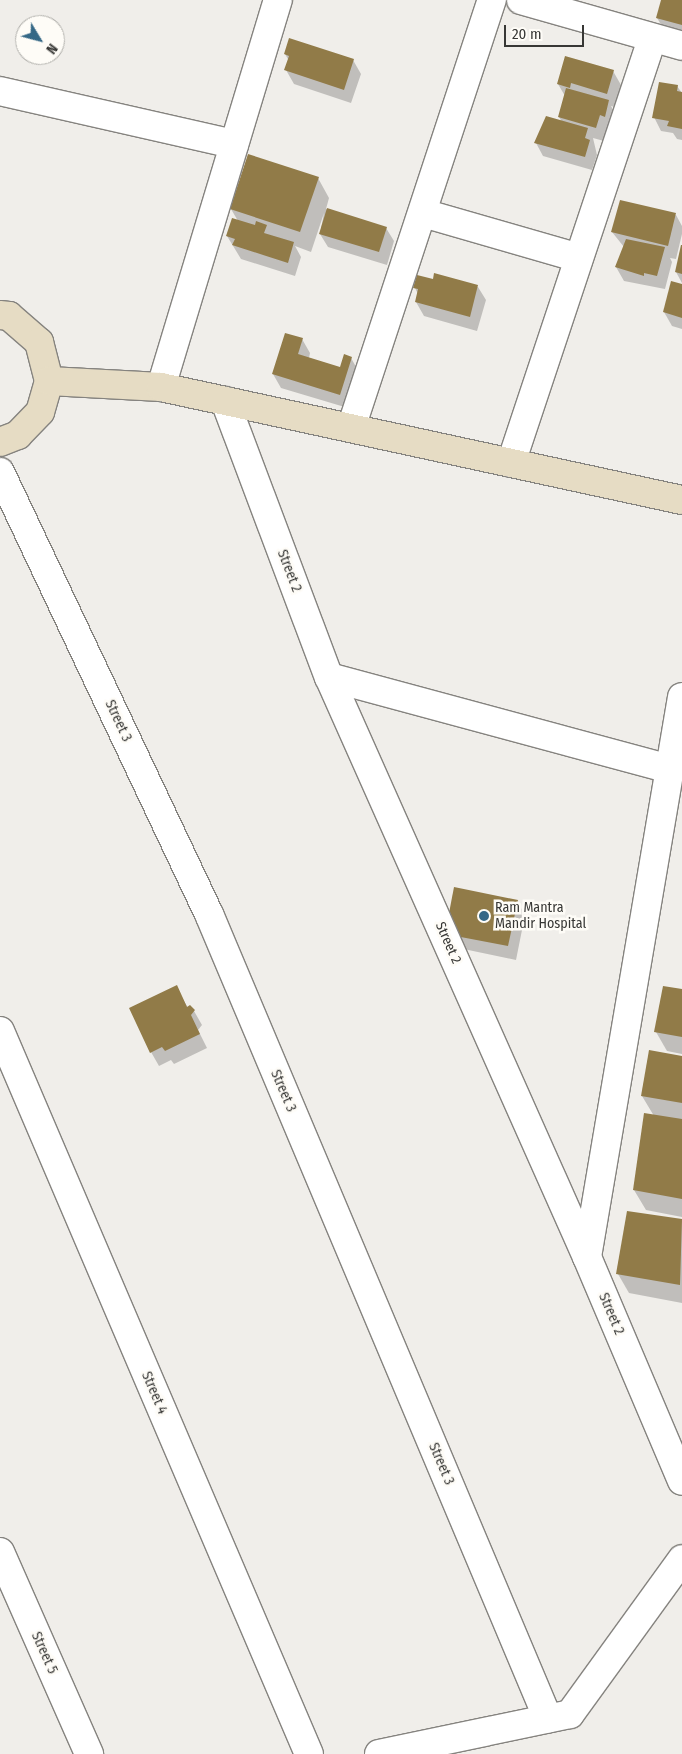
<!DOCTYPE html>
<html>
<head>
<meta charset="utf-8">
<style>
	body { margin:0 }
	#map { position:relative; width:682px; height:1754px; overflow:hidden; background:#f0eeea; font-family:"Fira Sans Condensed",sans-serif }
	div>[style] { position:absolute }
	.shadow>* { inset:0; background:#0003 }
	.building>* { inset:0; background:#917b48 }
	.roads { filter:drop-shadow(1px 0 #85837f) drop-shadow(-1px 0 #85837f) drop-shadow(0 1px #85837f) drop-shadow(0 -1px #85837f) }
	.street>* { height:28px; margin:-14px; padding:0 14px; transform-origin:14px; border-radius:14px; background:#fff }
	.secondary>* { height:28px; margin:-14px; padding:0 14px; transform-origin:14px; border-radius:14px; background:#e6dcc4 }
	.dots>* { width:14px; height:14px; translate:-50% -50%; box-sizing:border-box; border:2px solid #fefcf7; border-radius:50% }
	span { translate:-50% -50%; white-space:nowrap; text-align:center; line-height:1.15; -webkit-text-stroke:5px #fefcf7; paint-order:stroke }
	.street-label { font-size:14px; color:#373735 }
	.poi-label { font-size:14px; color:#373735 }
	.left { translate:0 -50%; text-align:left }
	.north { position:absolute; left:15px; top:15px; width:50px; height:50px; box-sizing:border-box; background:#fefcf7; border:1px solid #aeada9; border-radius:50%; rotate:127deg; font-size:14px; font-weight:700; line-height:20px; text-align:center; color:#373735 }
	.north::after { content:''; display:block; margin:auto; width:18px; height:22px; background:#356886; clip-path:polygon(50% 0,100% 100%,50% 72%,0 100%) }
	.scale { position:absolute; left:504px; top:25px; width:80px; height:22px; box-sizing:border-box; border:2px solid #373735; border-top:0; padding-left:6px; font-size:15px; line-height:18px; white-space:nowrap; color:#373735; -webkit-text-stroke:4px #fefcf7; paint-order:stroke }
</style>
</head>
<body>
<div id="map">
	<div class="shadow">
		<i style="clip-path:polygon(662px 0,682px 0,682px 36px,665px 31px,657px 18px)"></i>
		<i style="clip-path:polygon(285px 54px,353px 60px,361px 74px,351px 103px,294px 84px,286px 70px,289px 61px)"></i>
		<i style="clip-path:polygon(613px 71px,621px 85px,615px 107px,611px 106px,616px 115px,604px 141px,593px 138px,597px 155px,592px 170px,543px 156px,536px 143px,562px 122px,559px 117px,565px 96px,558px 84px)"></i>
		<i style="clip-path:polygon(677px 86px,682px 93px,682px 140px,677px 139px,673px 133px,661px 131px,654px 117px)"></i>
		<i style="clip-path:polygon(318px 178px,329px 198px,326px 209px,386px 228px,394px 241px,387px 265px,328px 247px,320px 234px,324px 213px,311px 252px,295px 246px,301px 257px,295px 276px,241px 259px,227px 236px,238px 221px,231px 209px)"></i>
		<i style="clip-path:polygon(676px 215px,682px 226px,682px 234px,676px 259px,670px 258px,672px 262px,665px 289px,624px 281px,616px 267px,624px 247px,612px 232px)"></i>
		<i style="clip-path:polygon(682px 248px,682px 283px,676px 272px)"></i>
		<i style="clip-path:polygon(433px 281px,478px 287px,486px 300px,477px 331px,424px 316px,416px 302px,418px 294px,415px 288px)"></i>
		<i style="clip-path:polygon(682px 285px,682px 329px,672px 326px,664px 312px)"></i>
		<i style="clip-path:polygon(302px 339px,310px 353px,309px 358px,341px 368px,351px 358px,359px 372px,348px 408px,281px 388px,273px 374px)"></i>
		<i style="clip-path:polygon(517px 901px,525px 915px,516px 960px,454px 947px,447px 934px)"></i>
		<i style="clip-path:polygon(176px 987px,188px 1008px,194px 1011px,202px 1025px,198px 1030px,207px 1048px,174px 1064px,171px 1060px,159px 1066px,151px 1052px)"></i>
		<i style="clip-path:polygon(682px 991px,682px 1054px,667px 1051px,656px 1032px)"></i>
		<i style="clip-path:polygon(682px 1057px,682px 1217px,646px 1210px,634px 1190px,645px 1115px,654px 1116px,642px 1096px)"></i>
		<i style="clip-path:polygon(628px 1213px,682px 1221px,682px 1303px,629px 1293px,618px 1274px)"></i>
	</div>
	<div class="building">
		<i style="clip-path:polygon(661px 0,682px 0,682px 25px,656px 18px)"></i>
		<i style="clip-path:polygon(289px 38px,354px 59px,344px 90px,284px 70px,289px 56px,284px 54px)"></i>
		<i style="clip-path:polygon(565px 56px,614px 70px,607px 94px,571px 83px,570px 88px,557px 84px)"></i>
		<i style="clip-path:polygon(659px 82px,678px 85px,677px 91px,682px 92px,682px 129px,667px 126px,669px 121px,652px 118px)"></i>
		<i style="clip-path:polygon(566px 88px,609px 100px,605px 117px,600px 115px,596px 128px,558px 117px)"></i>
		<i style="clip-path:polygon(546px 116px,588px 128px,585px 138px,590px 140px,585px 157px,534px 143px)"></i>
		<i style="clip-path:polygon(248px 154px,319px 177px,300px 232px,230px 209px)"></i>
		<i style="clip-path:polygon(620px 200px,676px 213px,668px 246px,611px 232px)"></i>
		<i style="clip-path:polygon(327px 208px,387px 227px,379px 252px,319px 234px)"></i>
		<i style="clip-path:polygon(232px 218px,255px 225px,256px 221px,267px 225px,264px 233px,294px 242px,288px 263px,232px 245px,235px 239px,226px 236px)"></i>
		<i style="clip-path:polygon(626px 239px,665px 247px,657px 276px,644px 273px,644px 276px,615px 267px)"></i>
		<i style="clip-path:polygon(681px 245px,682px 245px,682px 274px,675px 272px)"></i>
		<i style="clip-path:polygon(434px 273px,478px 285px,470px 317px,415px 302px,418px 289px,413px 288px,417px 275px,433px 279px)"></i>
		<i style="clip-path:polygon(671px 281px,682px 284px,682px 318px,663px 312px)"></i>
		<i style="clip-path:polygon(285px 333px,303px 338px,298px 354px,340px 367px,344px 354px,352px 357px,340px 395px,272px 374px)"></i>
		<i style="clip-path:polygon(454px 887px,518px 900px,508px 946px,445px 934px)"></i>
		<i style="clip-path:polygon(177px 985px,187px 1007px,190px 1005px,195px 1010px,191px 1015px,200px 1034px,165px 1051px,162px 1047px,150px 1053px,129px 1008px)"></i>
		<i style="clip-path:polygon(663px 986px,682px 989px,682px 1037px,654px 1032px)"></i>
		<i style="clip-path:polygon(649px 1050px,682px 1056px,682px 1103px,641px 1096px)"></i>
		<i style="clip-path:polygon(644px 1113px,682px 1119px,682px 1199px,633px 1190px)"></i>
		<i style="clip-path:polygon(627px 1211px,682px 1219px,680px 1285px,616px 1274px)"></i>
	</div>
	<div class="roads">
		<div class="street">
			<i style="left:521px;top:0;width:167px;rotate:15.9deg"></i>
			<i style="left:0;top:91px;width:240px;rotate:12.8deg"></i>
			<i style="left:423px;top:213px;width:162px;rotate:16.1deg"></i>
			<i style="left:161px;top:387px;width:404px;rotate:-73.2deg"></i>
			<i style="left:225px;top:401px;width:295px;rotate:69.4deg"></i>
			<i style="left:329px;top:677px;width:635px;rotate:66.02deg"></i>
			<i style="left:587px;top:1257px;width:243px;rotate:67deg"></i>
			<i style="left:351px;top:428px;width:451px;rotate:-71.8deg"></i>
			<i style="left:511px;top:463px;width:448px;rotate:-71.6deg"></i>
			<i style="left:0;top:472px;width:489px;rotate:64.7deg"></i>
			<i style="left:209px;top:914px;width:873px;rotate:67.16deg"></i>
			<i style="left:329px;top:677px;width:353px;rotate:15.1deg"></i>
			<i style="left:0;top:1031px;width:786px;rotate:66.86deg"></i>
			<i style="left:587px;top:1257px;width:568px;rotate:-80.37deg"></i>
			<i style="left:0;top:1552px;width:221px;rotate:66.2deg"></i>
			<i style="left:379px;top:1754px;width:195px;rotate:-11.8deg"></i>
			<i style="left:570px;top:1714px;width:191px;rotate:-54.1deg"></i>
		</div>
		<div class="secondary">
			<i style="left:0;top:315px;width:9px;rotate:6deg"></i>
			<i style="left:9px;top:316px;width:40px;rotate:41deg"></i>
			<i style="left:39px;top:342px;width:40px;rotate:75.6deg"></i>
			<i style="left:49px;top:381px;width:32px;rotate:106deg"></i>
			<i style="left:40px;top:412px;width:32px;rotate:134deg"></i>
			<i style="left:18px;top:435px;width:19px;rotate:159deg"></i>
			<i style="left:49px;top:381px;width:112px;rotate:3.1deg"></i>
			<i style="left:161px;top:387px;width:533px;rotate:12.24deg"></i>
		</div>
	</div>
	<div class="dots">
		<i style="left:484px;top:916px;background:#356886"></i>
	</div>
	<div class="street-label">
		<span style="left:289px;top:571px;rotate:69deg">Street 2</span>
		<span style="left:118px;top:721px;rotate:65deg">Street 3</span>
		<span style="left:448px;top:943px;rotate:66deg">Street 2</span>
		<span style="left:283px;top:1091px;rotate:67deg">Street 3</span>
		<span style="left:611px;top:1314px;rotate:67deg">Street 2</span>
		<span style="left:154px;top:1393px;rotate:67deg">Street 4</span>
		<span style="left:441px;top:1464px;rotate:67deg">Street 3</span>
		<span style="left:44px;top:1653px;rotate:66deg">Street 5</span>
	</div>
	<div class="poi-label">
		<span class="left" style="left:495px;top:916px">Ram Mantra<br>Mandir Hospital</span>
	</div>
	<div class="north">N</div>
	<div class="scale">20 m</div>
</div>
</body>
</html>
